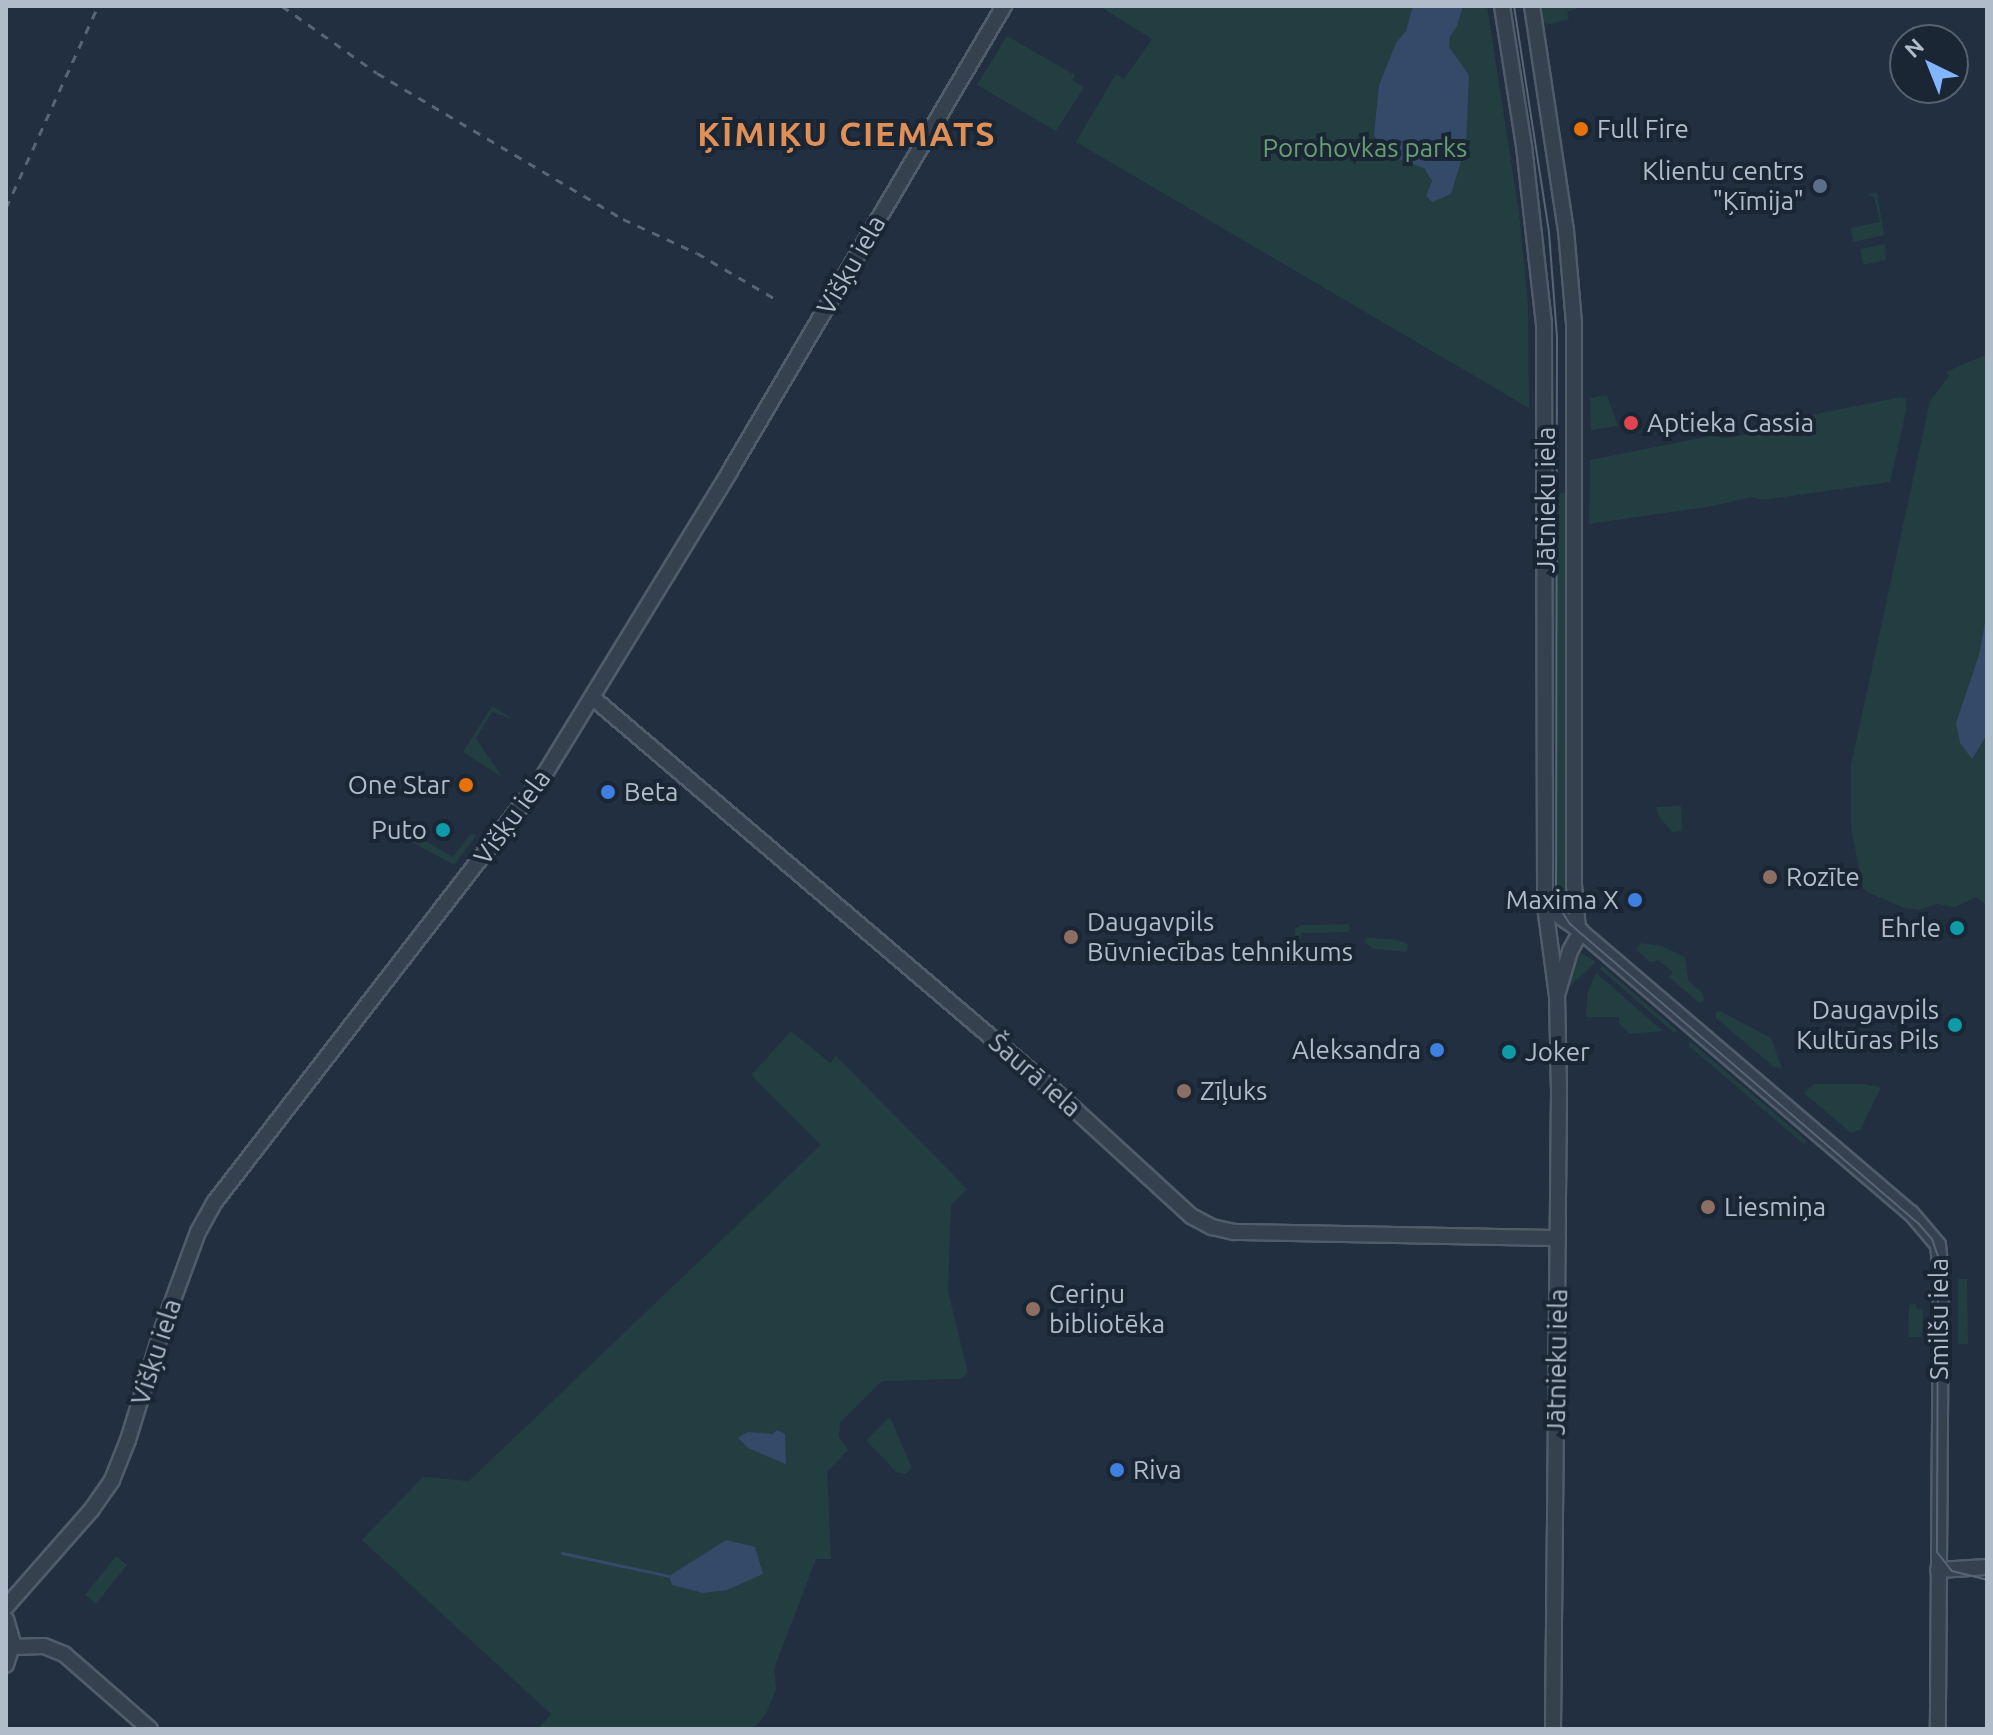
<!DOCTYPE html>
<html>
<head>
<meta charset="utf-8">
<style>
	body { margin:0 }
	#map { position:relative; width:1993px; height:1735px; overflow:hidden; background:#212f40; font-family:Ubuntu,sans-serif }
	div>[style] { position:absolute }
	.green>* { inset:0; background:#233e41 }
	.water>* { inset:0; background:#334a69 }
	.stream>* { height:3px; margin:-1.5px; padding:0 1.5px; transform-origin:1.5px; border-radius:1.5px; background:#334a69 }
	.roads { filter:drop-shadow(2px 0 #515c6a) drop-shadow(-2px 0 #515c6a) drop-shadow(0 2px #515c6a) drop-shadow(0 -2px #515c6a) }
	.minor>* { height:14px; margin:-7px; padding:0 7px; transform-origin:7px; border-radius:7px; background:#35414f }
	.tram>* { height:2px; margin:-1px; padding:0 1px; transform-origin:1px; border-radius:1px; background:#576577 }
	.rail>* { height:3px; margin-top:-1.5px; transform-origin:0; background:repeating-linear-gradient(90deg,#576577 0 8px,transparent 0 16px) }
	.dots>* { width:22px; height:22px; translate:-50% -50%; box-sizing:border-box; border:4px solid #1b2634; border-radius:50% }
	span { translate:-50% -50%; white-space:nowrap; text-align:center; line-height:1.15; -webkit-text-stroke:8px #1b2634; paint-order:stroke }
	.poi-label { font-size:26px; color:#b1bccb }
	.left { translate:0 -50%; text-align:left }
	.right { translate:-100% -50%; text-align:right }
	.park-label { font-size:26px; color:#669e72 }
	.street-label { font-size:26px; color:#b1bccb }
	.district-label { font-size:34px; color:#e09057; font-weight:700; letter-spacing:2px }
	.frame { position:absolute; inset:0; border:8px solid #b1bccb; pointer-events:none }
	.north { position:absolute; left:1889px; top:24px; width:80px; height:80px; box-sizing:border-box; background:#1b2634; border:2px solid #576270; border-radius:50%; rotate:317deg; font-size:22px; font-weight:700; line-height:32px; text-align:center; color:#b1bccb }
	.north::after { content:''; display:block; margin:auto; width:28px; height:36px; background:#82b5ff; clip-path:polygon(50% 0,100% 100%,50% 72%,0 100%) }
</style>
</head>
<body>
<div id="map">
	<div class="green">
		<i style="clip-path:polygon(1099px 6px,1487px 6px,1519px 213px,1528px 305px,1529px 408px,1076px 142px,1116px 74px,1124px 79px,1152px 39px)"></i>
		<i style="clip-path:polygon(1539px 6px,1584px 6px,1567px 12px,1569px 19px,1551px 24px,1542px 23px)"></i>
		<i style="clip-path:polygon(1007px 36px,1075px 75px,1072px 80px,1084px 87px,1056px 131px,977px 85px)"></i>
		<i style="clip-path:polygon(1877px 192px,1884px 235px,1853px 242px,1851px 228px,1880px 222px,1874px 197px,1867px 195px)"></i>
		<i style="clip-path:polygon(1885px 244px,1886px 260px,1863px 265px,1860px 249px)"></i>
		<i style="clip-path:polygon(1987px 354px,1987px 706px,1984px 742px,1987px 735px,1987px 906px,1977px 897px,1955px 907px,1937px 904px,1919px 910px,1905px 908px,1869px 893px,1863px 887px,1851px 829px,1851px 765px,1930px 401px,1949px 376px,1946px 372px)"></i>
		<i style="clip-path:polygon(1607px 395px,1618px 426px,1591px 430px,1590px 398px)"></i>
		<i style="clip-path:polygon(1901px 397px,1906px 399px,1906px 411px,1890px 482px,1762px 500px,1752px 497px,1713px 506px,1589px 524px,1590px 460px,1711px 436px,1727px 438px,1749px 434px,1767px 424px)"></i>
		<i style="clip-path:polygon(1552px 493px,1565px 493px,1565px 545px,1568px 545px,1568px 906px,1554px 905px,1551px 893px,1555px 745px,1551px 745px)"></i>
		<i style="clip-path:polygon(492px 706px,515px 720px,492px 712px,476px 738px,502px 777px,463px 752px)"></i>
		<i style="clip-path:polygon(1681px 806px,1682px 831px,1672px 832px,1658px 815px,1657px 807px)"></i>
		<i style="clip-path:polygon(471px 833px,476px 836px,454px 865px,410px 841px,414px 834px,453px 857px)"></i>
		<i style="clip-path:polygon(1349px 924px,1349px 932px,1301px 933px,1301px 939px,1295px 939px,1295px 929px,1301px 925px)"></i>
		<i style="clip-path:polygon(1366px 937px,1397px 940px,1408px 944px,1407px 952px,1373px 949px,1365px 942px)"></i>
		<i style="clip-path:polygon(1641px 943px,1662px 946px,1685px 957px,1688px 980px,1703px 994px,1704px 1001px,1699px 1003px,1669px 977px,1673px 972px,1658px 960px,1650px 962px,1636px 949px)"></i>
		<i style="clip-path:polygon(1579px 951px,1596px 962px,1567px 989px,1575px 956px)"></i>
		<i style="clip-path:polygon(1602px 966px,1679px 1032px,1673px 1032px,1600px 969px)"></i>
		<i style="clip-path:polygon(1596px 973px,1663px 1031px,1629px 1034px,1619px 1023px,1619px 1017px,1586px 1017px,1587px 994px)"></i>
		<i style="clip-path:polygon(1720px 1011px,1771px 1038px,1782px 1068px,1774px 1067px,1716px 1018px,1716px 1012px)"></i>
		<i style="clip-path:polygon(791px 1031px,830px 1063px,836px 1056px,967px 1189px,951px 1205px,948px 1291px,968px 1373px,960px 1379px,882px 1381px,840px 1423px,839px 1437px,848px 1450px,827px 1472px,831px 1559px,816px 1559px,774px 1669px,776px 1689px,766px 1714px,753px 1729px,538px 1729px,551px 1714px,362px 1540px,423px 1477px,469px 1481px,821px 1145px,751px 1075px)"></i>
		<i style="clip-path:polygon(1691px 1042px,1806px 1140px,1805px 1145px,1688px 1045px)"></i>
		<i style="clip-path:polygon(1814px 1084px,1863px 1084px,1881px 1087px,1861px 1129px,1851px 1133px,1804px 1093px)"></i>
		<i style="clip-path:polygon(1958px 1279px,1967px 1279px,1968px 1344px,1958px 1344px)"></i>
		<i style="clip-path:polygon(1916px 1303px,1917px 1309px,1923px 1310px,1922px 1337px,1908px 1337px,1909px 1305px)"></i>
		<i style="clip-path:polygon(890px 1417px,912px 1468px,905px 1474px,896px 1472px,866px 1440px)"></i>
		<i style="clip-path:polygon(116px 1556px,127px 1565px,96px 1604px,85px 1595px)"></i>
	</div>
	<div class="water">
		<i style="clip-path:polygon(1413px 6px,1463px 6px,1457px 26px,1450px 36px,1449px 47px,1469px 75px,1466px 145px,1451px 194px,1432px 202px,1426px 196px,1432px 181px,1424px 168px,1387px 155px,1374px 135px,1379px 85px,1396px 43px,1406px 31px)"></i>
		<i style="clip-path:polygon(1987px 613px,1987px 735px,1972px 759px,1960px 743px,1956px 723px,1979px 655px)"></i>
		<i style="clip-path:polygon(777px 1430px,785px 1434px,786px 1464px,748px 1448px,738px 1438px,747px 1432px,773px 1434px)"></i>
		<i style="clip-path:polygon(726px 1540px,755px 1547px,763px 1574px,727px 1590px,703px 1593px,672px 1585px,669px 1576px)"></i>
	</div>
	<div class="stream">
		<i style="left:562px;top:1553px;width:109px;rotate:12.1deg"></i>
	</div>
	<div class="roads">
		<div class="minor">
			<i style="left:1502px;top:6px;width:142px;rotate:81.1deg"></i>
			<i style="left:1524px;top:146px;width:178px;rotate:83.6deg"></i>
			<i style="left:1544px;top:323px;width:583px;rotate:89.9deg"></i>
			<i style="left:1545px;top:906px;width:91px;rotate:82.4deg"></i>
			<i style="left:1557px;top:996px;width:97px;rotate:88.8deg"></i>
			<i style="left:1559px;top:1093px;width:636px;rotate:90.54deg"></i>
			<i style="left:1532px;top:6px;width:227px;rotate:81.4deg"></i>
			<i style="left:1566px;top:230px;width:93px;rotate:85.1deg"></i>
			<i style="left:1574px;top:323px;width:562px;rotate:90deg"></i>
			<i style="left:1574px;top:885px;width:44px;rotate:84.8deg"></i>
			<i style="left:593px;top:698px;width:612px;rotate:40.43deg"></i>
			<i style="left:1059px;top:1095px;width:179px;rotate:42.5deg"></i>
			<i style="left:1191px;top:1216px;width:24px;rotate:28deg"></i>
			<i style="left:1212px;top:1227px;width:23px;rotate:13deg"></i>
			<i style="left:1234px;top:1232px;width:324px;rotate:1.1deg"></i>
			<i style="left:1545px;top:906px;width:40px;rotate:34.9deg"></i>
			<i style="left:1578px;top:929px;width:438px;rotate:40.5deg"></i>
			<i style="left:1911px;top:1213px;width:42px;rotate:49.8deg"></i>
			<i style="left:1938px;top:1245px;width:30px;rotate:84deg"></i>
			<i style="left:1941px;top:1275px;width:454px;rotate:90.4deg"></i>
			<i style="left:1557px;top:995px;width:46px;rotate:-73.5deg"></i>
			<i style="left:1570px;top:951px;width:23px;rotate:-61deg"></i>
			<i style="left:1938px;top:1570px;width:49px;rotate:-3.5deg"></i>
			<i style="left:6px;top:1607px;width:130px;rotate:-48.7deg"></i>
			<i style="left:92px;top:1509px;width:35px;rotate:-55deg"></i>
			<i style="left:112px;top:1480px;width:43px;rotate:-68.2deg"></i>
			<i style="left:128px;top:1440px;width:118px;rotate:-72.8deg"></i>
			<i style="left:163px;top:1327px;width:101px;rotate:-69.8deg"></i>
			<i style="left:198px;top:1232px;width:33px;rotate:-61deg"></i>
			<i style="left:214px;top:1203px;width:535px;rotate:-52.29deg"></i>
			<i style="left:541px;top:780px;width:362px;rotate:-58.5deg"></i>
			<i style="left:730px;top:471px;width:540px;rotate:-59.49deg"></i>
			<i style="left:6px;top:1619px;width:25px;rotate:74deg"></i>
			<i style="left:13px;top:1643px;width:23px;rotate:108deg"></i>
			<i style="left:13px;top:1647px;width:31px;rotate:-2deg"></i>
			<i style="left:44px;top:1646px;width:22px;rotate:22deg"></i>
			<i style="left:64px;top:1654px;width:114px;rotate:41.1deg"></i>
		</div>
	</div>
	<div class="tram">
		<i style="left:1514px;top:6px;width:230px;rotate:81.2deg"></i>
		<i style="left:1549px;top:233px;width:104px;rotate:85.6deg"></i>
		<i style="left:1557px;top:337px;width:565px;rotate:90.1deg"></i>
		<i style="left:1556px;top:902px;width:26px;rotate:58deg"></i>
		<i style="left:1570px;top:924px;width:459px;rotate:40.7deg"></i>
		<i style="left:1918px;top:1223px;width:21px;rotate:49deg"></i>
		<i style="left:1932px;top:1239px;width:18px;rotate:71deg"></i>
		<i style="left:1938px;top:1256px;width:296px;rotate:90.2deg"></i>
		<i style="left:1937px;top:1552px;width:24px;rotate:52deg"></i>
		<i style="left:1952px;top:1571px;width:36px;rotate:14deg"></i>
	</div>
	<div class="rail">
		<i style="left:282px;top:6px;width:116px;rotate:35.2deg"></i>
		<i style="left:377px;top:73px;width:286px;rotate:30.7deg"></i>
		<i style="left:623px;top:219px;width:81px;rotate:24.7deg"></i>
		<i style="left:697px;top:253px;width:93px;rotate:30.4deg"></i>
		<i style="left:6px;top:208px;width:222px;rotate:-65.5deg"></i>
	</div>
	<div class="dots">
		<i style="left:1581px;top:129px;background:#e8710a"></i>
		<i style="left:1820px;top:186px;background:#5c6f8a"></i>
		<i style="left:1631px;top:423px;background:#e0444e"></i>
		<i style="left:466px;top:785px;background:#e8710a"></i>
		<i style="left:608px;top:792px;background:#3f7fe0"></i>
		<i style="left:443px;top:830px;background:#0f9aa8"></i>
		<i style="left:1770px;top:877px;background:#8d6e63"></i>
		<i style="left:1635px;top:900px;background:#3f7fe0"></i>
		<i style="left:1957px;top:928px;background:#0f9aa8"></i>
		<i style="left:1071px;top:937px;background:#8d6e63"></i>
		<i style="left:1955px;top:1025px;background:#0f9aa8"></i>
		<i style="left:1437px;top:1050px;background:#3f7fe0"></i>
		<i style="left:1509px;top:1052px;background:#0f9aa8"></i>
		<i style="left:1184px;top:1091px;background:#8d6e63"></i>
		<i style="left:1708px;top:1207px;background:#8d6e63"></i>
		<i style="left:1033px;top:1309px;background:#8d6e63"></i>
		<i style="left:1117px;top:1470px;background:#3f7fe0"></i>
	</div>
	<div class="poi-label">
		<span class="left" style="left:1597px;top:129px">Full Fire</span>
		<span class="right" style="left:1804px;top:186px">Klientu centrs<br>"Ķīmija"</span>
		<span class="left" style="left:1647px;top:423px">Aptieka Cassia</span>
		<span class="right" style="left:450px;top:785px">One Star</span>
		<span class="left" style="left:624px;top:792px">Beta</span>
		<span class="right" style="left:427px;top:830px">Puto</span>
		<span class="left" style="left:1786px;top:877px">Rozīte</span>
		<span class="right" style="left:1619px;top:900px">Maxima X</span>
		<span class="left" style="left:1087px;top:937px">Daugavpils<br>Būvniecības tehnikums</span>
		<span class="right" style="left:1941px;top:928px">Ehrle</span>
		<span class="right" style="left:1939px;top:1025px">Daugavpils<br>Kultūras Pils</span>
		<span class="right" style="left:1421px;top:1050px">Aleksandra</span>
		<span class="left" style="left:1525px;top:1052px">Joker</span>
		<span class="left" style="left:1200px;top:1091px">Zīļuks</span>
		<span class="left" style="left:1724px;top:1207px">Liesmiņa</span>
		<span class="left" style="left:1049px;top:1309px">Ceriņu<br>bibliotēka</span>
		<span class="left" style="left:1133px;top:1470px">Riva</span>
	</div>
	<div class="park-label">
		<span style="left:1365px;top:148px">Porohovkas parks</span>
	</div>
	<div class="street-label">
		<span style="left:851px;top:265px;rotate:-60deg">Višķu iela</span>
		<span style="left:1546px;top:500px;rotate:-90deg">Jātnieku iela</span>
		<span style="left:512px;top:817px;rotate:-54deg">Višķu iela</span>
		<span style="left:1035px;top:1075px;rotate:41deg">Šaurā iela</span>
		<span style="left:1939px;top:1319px;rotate:-90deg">Smilšu iela</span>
		<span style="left:156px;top:1352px;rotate:-72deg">Višķu iela</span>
		<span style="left:1557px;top:1362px;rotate:-89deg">Jātnieku iela</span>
	</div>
	<div class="district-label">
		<span style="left:847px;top:134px">ĶĪMIĶU CIEMATS</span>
	</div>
	<div class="frame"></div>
	<div class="north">N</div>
</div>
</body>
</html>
